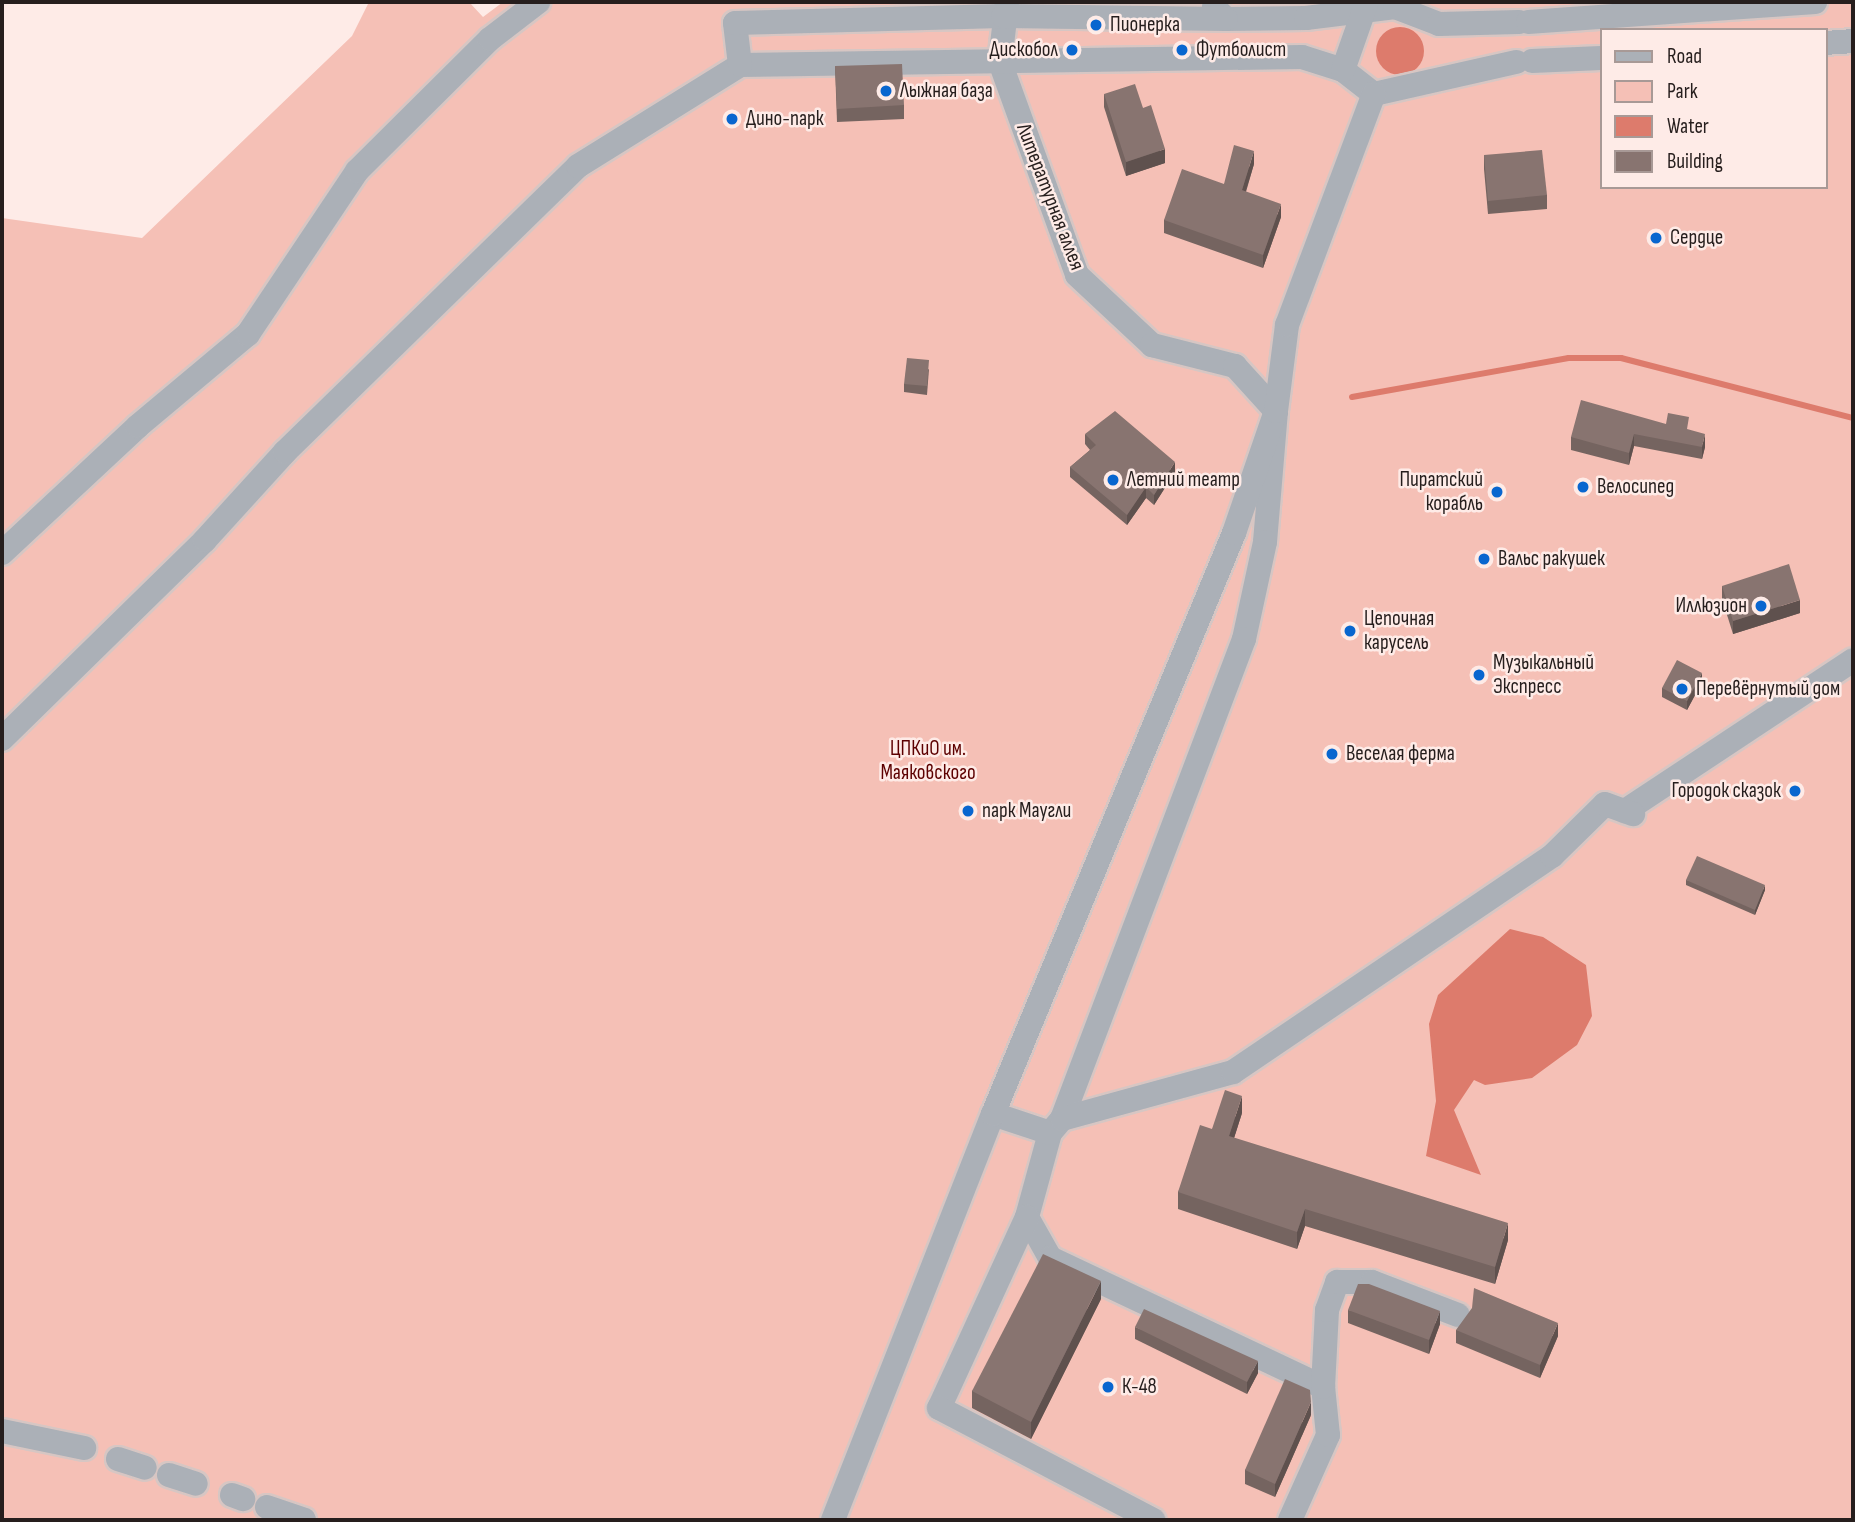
<!DOCTYPE html>
<html>
<head>
<meta charset="utf-8">
<style>
	body { margin:0 }
	#map { position:relative; width:1855px; height:1522px; overflow:hidden; background:#feebe7; font-family:"Sofia Sans Condensed",sans-serif }
	div>[style] { position:absolute }
	.green>* { inset:0; background:#f5c0b6 }
	.water>* { inset:0; background:#dd7b6c }
	.round { border-radius:50% }
	.stream>* { height:6px; margin:-3px; padding:0 3px; transform-origin:3px; border-radius:3px; background:#dd7b6c }
	.roads { filter:drop-shadow(2px 0 #d7c6c3) drop-shadow(-2px 0 #d7c6c3) drop-shadow(0 2px #d7c6c3) drop-shadow(0 -2px #d7c6c3) }
	.minor>* { height:24px; margin:-12px; padding:0 12px; transform-origin:12px; border-radius:12px; background:#abb0b7 }
	.wall>* { inset:0; background:#756460 }
	.shaded-wall>* { inset:0; background:#5f514e }
	.building>* { inset:0; background:#887470 }
	.dots>* { width:19px; height:19px; translate:-50% -50%; box-sizing:border-box; border:4px solid #feebe7; border-radius:50% }
	span { translate:-50% -50%; white-space:nowrap; text-align:center; line-height:1.15; -webkit-text-stroke:5px #feebe7; paint-order:stroke }
	.poi-label { font-size:21px; color:#261e1d }
	.left { translate:0 -50%; text-align:left }
	.right { translate:-100% -50%; text-align:right }
	.street-label { font-size:21px; color:#261e1d }
	.park-label { font-size:21px; color:#5d0000 }
	.frame { position:absolute; inset:0; border:4px solid #261e1d; pointer-events:none }
	.legend { position:absolute; left:1600px; top:28px; width:228px; height:161px; box-sizing:border-box; background:#feebe7; border:2px solid #a89996; margin:0; padding:9px 12px; list-style:none; font-size:21px; color:#261e1d }
	.legend li { display:flex; align-items:center; gap:14px; height:35px }
	.legend b { width:35px; border:2px solid #a89996 }
</style>
</head>
<body>
<div id="map">
	<div class="green">
		<i style="clip-path:polygon(evenodd,369px 2px,469px 2px,483px 17px,503px 2px,1853px 2px,1853px 1520px,2px 1520px,2px 218px,142px 238px,352px 36px,369px 2px,1601px 30px,1825px 30px,1825px 187px,1601px 187px,1601px 30px)"></i>
	</div>
	<div class="water">
		<i class="round" style="left:1376px;top:27px;width:48px;height:48px"></i>
		<i style="clip-path:polygon(1510px 929px,1543px 937px,1586px 965px,1592px 1016px,1577px 1045px,1532px 1078px,1485px 1085px,1474px 1080px,1454px 1110px,1481px 1175px,1426px 1156px,1436px 1101px,1429px 1024px,1438px 995px)"></i>
	</div>
	<div class="stream">
		<i style="left:1352px;top:397px;width:220px;rotate:-10.2deg"></i>
		<i style="left:1569px;top:358px;width:52px"></i>
		<i style="left:1621px;top:358px;width:240px;rotate:14.5deg"></i>
	</div>
	<div class="roads">
		<div class="minor">
			<i style="left:1007px;top:2px;width:60px;rotate:96.7deg"></i>
			<i style="left:1000px;top:62px;width:226px;rotate:70.1deg"></i>
			<i style="left:1077px;top:275px;width:103px;rotate:43deg"></i>
			<i style="left:1152px;top:345px;width:86px;rotate:14.2deg"></i>
			<i style="left:1235px;top:366px;width:61px;rotate:47.7deg"></i>
			<i style="left:1276px;top:411px;width:131px;rotate:94.8deg"></i>
			<i style="left:1265px;top:542px;width:99px;rotate:102.2deg"></i>
			<i style="left:1244px;top:639px;width:513px;rotate:110.77deg"></i>
			<i style="left:1062px;top:1119px;width:18px;rotate:131deg"></i>
			<i style="left:1050px;top:1133px;width:87px;rotate:105.3deg"></i>
			<i style="left:1027px;top:1217px;width:47px;rotate:60.7deg"></i>
			<i style="left:1050px;top:1258px;width:302px;rotate:25.3deg"></i>
			<i style="left:1214px;top:7px;width:17px;rotate:45deg"></i>
			<i style="left:1226px;top:19px;width:80px;rotate:-0.7deg"></i>
			<i style="left:1306px;top:18px;width:90px;rotate:-7deg"></i>
			<i style="left:1395px;top:7px;width:47px;rotate:21.1deg"></i>
			<i style="left:1439px;top:24px;width:80px;rotate:-1.4deg"></i>
			<i style="left:1528px;top:22px;width:288px;rotate:-4deg"></i>
			<i style="left:1825px;top:43px;width:28px;rotate:-4deg"></i>
			<i style="left:1532px;top:61px;width:69px;rotate:-2.5deg"></i>
			<i style="left:740px;top:65px;width:562px;rotate:-0.82deg"></i>
			<i style="left:1302px;top:57px;width:43px;rotate:17.6deg"></i>
			<i style="left:1343px;top:70px;width:39px;rotate:38deg"></i>
			<i style="left:1374px;top:94px;width:146px;rotate:-12.7deg"></i>
			<i style="left:1343px;top:70px;width:72px;rotate:-70.6deg"></i>
			<i style="left:2px;top:553px;width:186px;rotate:-43deg"></i>
			<i style="left:138px;top:426px;width:143px;rotate:-39.9deg"></i>
			<i style="left:248px;top:334px;width:196px;rotate:-56.2deg"></i>
			<i style="left:357px;top:171px;width:187px;rotate:-44.8deg"></i>
			<i style="left:490px;top:39px;width:61px;rotate:-37.6deg"></i>
			<i style="left:2px;top:739px;width:284px;rotate:-44.4deg"></i>
			<i style="left:205px;top:540px;width:119px;rotate:-47.7deg"></i>
			<i style="left:285px;top:452px;width:409px;rotate:-44.3deg"></i>
			<i style="left:578px;top:166px;width:191px;rotate:-31.9deg"></i>
			<i style="left:740px;top:65px;width:42px;rotate:-96.8deg"></i>
			<i style="left:735px;top:23px;width:268px;rotate:-1.5deg"></i>
			<i style="left:1003px;top:16px;width:223px;rotate:0.8deg"></i>
			<i style="left:1625px;top:811px;width:273px;rotate:-33.5deg"></i>
			<i style="left:993px;top:1114px;width:60px;rotate:18.4deg"></i>
			<i style="left:1062px;top:1119px;width:177px;rotate:-15.4deg"></i>
			<i style="left:1233px;top:1072px;width:385px;rotate:-34.1deg"></i>
			<i style="left:1552px;top:856px;width:74px;rotate:-44.5deg"></i>
			<i style="left:1605px;top:804px;width:30px;rotate:20deg"></i>
			<i style="left:1027px;top:1217px;width:210px;rotate:114.7deg"></i>
			<i style="left:939px;top:1408px;width:242px;rotate:27.6deg"></i>
			<i style="left:2px;top:1431px;width:84px;rotate:11.7deg"></i>
			<i style="left:118px;top:1459px;width:28px;rotate:18deg"></i>
			<i style="left:169px;top:1475px;width:28px;rotate:18deg"></i>
			<i style="left:232px;top:1495px;width:12px;rotate:20deg"></i>
			<i style="left:267px;top:1507px;width:39px;rotate:19deg"></i>
			<i style="left:833px;top:1520px;width:436px;rotate:-68.5deg"></i>
			<i style="left:993px;top:1114px;width:629px;rotate:-67.47deg"></i>
			<i style="left:1234px;top:533px;width:129px;rotate:-71deg"></i>
			<i style="left:1276px;top:411px;width:87px;rotate:-82.7deg"></i>
			<i style="left:1287px;top:325px;width:247px;rotate:-69.4deg"></i>
			<i style="left:1290px;top:1520px;width:93px;rotate:-65.9deg"></i>
			<i style="left:1328px;top:1435px;width:48px;rotate:-95.9deg"></i>
			<i style="left:1323px;top:1387px;width:77px;rotate:-87deg"></i>
			<i style="left:1327px;top:1310px;width:30px;rotate:-70deg"></i>
			<i style="left:1337px;top:1282px;width:35px"></i>
			<i style="left:1372px;top:1282px;width:92px;rotate:21deg"></i>
		</div>
	</div>
	<div class="wall">
		<i style="clip-path:polygon(835px 66px,904px 105px,904px 119px,837px 122px)"></i>
		<i style="clip-path:polygon(1104px 94px,1143px 108px,1165px 163px,1126px 176px,1104px 107px)"></i>
		<i style="clip-path:polygon(1484px 155px,1547px 195px,1547px 209px,1488px 214px,1484px 169px)"></i>
		<i style="clip-path:polygon(1254px 164px,1246px 192px,1281px 217px,1263px 268px,1164px 233px,1164px 220px,1224px 184px)"></i>
		<i style="clip-path:polygon(929px 369px,927px 395px,904px 392px,904px 384px)"></i>
		<i style="clip-path:polygon(1689px 430px,1705px 447px,1702px 459px,1634px 446px,1629px 465px,1571px 450px,1571px 437px)"></i>
		<i style="clip-path:polygon(1085px 434px,1175px 472px,1154px 505px,1146px 498px,1127px 525px,1070px 477px,1070px 467px,1090px 450px,1085px 444px)"></i>
		<i style="clip-path:polygon(1722px 586px,1800px 613px,1733px 634px,1722px 599px)"></i>
		<i style="clip-path:polygon(1702px 682px,1687px 710px,1662px 697px,1662px 688px)"></i>
		<i style="clip-path:polygon(1686px 880px,1765px 890px,1755px 915px,1686px 885px)"></i>
		<i style="clip-path:polygon(1242px 1113px,1234px 1138px,1508px 1240px,1495px 1284px,1305px 1226px,1297px 1249px,1178px 1209px,1178px 1192px,1212px 1129px)"></i>
		<i style="clip-path:polygon(1101px 1299px,1031px 1439px,972px 1408px,972px 1391px)"></i>
		<i style="clip-path:polygon(1348px 1310px,1440px 1324px,1429px 1354px,1348px 1323px)"></i>
		<i style="clip-path:polygon(1135px 1327px,1258px 1373px,1247px 1394px,1135px 1339px)"></i>
		<i style="clip-path:polygon(1456px 1330px,1558px 1336px,1540px 1378px,1456px 1343px)"></i>
		<i style="clip-path:polygon(1311px 1415px,1275px 1497px,1245px 1484px,1245px 1470px)"></i>
	</div>
	<div class="shaded-wall">
		<i style="clip-path:polygon(1165px 149px,1165px 163px,1126px 176px,1126px 162px)"></i>
		<i style="clip-path:polygon(1254px 151px,1254px 164px,1242px 203px,1242px 190px)"></i>
		<i style="clip-path:polygon(1281px 204px,1281px 217px,1263px 268px,1263px 255px)"></i>
		<i style="clip-path:polygon(1634px 434px,1634px 446px,1629px 465px,1629px 453px)"></i>
		<i style="clip-path:polygon(1705px 434px,1705px 447px,1702px 459px,1702px 447px)"></i>
		<i style="clip-path:polygon(1175px 462px,1175px 472px,1154px 505px,1154px 495px)"></i>
		<i style="clip-path:polygon(1146px 487px,1146px 498px,1127px 525px,1127px 515px)"></i>
		<i style="clip-path:polygon(1800px 600px,1800px 613px,1733px 634px,1733px 621px)"></i>
		<i style="clip-path:polygon(1702px 673px,1702px 682px,1687px 710px,1687px 701px)"></i>
		<i style="clip-path:polygon(1765px 885px,1765px 890px,1755px 915px,1755px 910px)"></i>
		<i style="clip-path:polygon(1242px 1096px,1242px 1113px,1229px 1154px,1229px 1136px)"></i>
		<i style="clip-path:polygon(1305px 1209px,1305px 1226px,1297px 1249px,1297px 1232px)"></i>
		<i style="clip-path:polygon(1508px 1223px,1508px 1240px,1495px 1284px,1495px 1267px)"></i>
		<i style="clip-path:polygon(1101px 1281px,1101px 1299px,1031px 1439px,1031px 1422px)"></i>
		<i style="clip-path:polygon(1440px 1311px,1440px 1324px,1429px 1354px,1429px 1340px)"></i>
		<i style="clip-path:polygon(1558px 1323px,1558px 1336px,1540px 1378px,1540px 1365px)"></i>
		<i style="clip-path:polygon(1258px 1361px,1258px 1373px,1247px 1394px,1247px 1382px)"></i>
		<i style="clip-path:polygon(1311px 1402px,1311px 1415px,1275px 1497px,1275px 1484px)"></i>
	</div>
	<div class="building">
		<i style="clip-path:polygon(902px 64px,904px 105px,837px 109px,835px 66px)"></i>
		<i style="clip-path:polygon(1135px 84px,1143px 108px,1151px 105px,1165px 149px,1126px 162px,1104px 94px)"></i>
		<i style="clip-path:polygon(1234px 145px,1254px 151px,1242px 190px,1281px 204px,1263px 255px,1164px 220px,1182px 169px,1224px 184px)"></i>
		<i style="clip-path:polygon(1542px 150px,1547px 195px,1488px 201px,1484px 155px)"></i>
		<i style="clip-path:polygon(907px 358px,929px 360px,927px 386px,904px 384px)"></i>
		<i style="clip-path:polygon(1581px 400px,1666px 424px,1668px 413px,1689px 417px,1687px 429px,1705px 434px,1702px 447px,1634px 434px,1629px 453px,1571px 437px)"></i>
		<i style="clip-path:polygon(1115px 411px,1175px 462px,1154px 495px,1146px 487px,1127px 515px,1070px 467px,1096px 445px,1085px 434px)"></i>
		<i style="clip-path:polygon(1789px 564px,1800px 600px,1733px 621px,1722px 586px)"></i>
		<i style="clip-path:polygon(1677px 660px,1702px 673px,1687px 701px,1662px 688px)"></i>
		<i style="clip-path:polygon(1697px 856px,1765px 885px,1755px 910px,1686px 880px)"></i>
		<i style="clip-path:polygon(1225px 1090px,1242px 1096px,1229px 1136px,1508px 1223px,1495px 1267px,1305px 1209px,1297px 1232px,1178px 1192px,1200px 1125px,1212px 1129px)"></i>
		<i style="clip-path:polygon(1043px 1254px,1101px 1281px,1031px 1422px,972px 1391px)"></i>
		<i style="clip-path:polygon(1358px 1284px,1369px 1284px,1440px 1311px,1429px 1340px,1348px 1310px)"></i>
		<i style="clip-path:polygon(1474px 1288px,1558px 1323px,1540px 1365px,1456px 1330px,1472px 1308px)"></i>
		<i style="clip-path:polygon(1144px 1309px,1258px 1361px,1247px 1382px,1135px 1327px)"></i>
		<i style="clip-path:polygon(1285px 1379px,1310px 1390px,1311px 1402px,1275px 1484px,1245px 1470px)"></i>
	</div>
	<div class="dots">
		<i style="left:1096px;top:25px;background:#0966cf"></i>
		<i style="left:1072px;top:50px;background:#0966cf"></i>
		<i style="left:1182px;top:50px;background:#0966cf"></i>
		<i style="left:886px;top:91px;background:#0966cf"></i>
		<i style="left:732px;top:119px;background:#0966cf"></i>
		<i style="left:1656px;top:238px;background:#0966cf"></i>
		<i style="left:1113px;top:480px;background:#0966cf"></i>
		<i style="left:1583px;top:487px;background:#0966cf"></i>
		<i style="left:1497px;top:492px;background:#0966cf"></i>
		<i style="left:1484px;top:559px;background:#0966cf"></i>
		<i style="left:1761px;top:606px;background:#0966cf"></i>
		<i style="left:1350px;top:631px;background:#0966cf"></i>
		<i style="left:1479px;top:675px;background:#0966cf"></i>
		<i style="left:1682px;top:689px;background:#0966cf"></i>
		<i style="left:1332px;top:754px;background:#0966cf"></i>
		<i style="left:1795px;top:791px;background:#0966cf"></i>
		<i style="left:968px;top:811px;background:#0966cf"></i>
		<i style="left:1108px;top:1387px;background:#0966cf"></i>
	</div>
	<div class="poi-label">
		<span class="left" style="left:1110px;top:25px">Пионерка</span>
		<span class="right" style="left:1058px;top:50px">Дискобол</span>
		<span class="left" style="left:1196px;top:50px">Футболист</span>
		<span class="left" style="left:900px;top:91px">Лыжная база</span>
		<span class="left" style="left:746px;top:119px">Дино-парк</span>
		<span class="left" style="left:1670px;top:238px">Сердце</span>
		<span class="left" style="left:1127px;top:480px">Летний театр</span>
		<span class="right" style="left:1483px;top:492px">Пиратский<br>корабль</span>
		<span class="left" style="left:1597px;top:487px">Велосипед</span>
		<span class="left" style="left:1498px;top:559px">Вальс ракушек</span>
		<span class="right" style="left:1747px;top:606px">Иллюзион</span>
		<span class="left" style="left:1364px;top:631px">Цепочная<br>карусель</span>
		<span class="left" style="left:1493px;top:675px">Музыкальный<br>Экспресс</span>
		<span class="left" style="left:1696px;top:689px">Перевёрнутый дом</span>
		<span class="left" style="left:1346px;top:754px">Веселая ферма</span>
		<span class="right" style="left:1781px;top:791px">Городок сказок</span>
		<span class="left" style="left:982px;top:811px">парк Маугли</span>
		<span class="left" style="left:1122px;top:1387px">К-48</span>
	</div>
	<div class="street-label">
		<span style="left:1050px;top:197px;rotate:69deg">Литературная аллея</span>
	</div>
	<div class="park-label">
		<span style="left:928px;top:761px">ЦПКиО им.<br>Маяковского</span>
	</div>
	<div class="frame"></div>
	<ul class="legend">
	<li><b style="height:9px;background:#abb0b7"></b>Road</li>
	<li><b style="height:19px;background:#f5c0b6"></b>Park</li>
	<li><b style="height:19px;background:#dd7b6c"></b>Water</li>
	<li><b style="height:19px;background:#887470"></b>Building</li>
	</ul>
</div>
</body>
</html>
